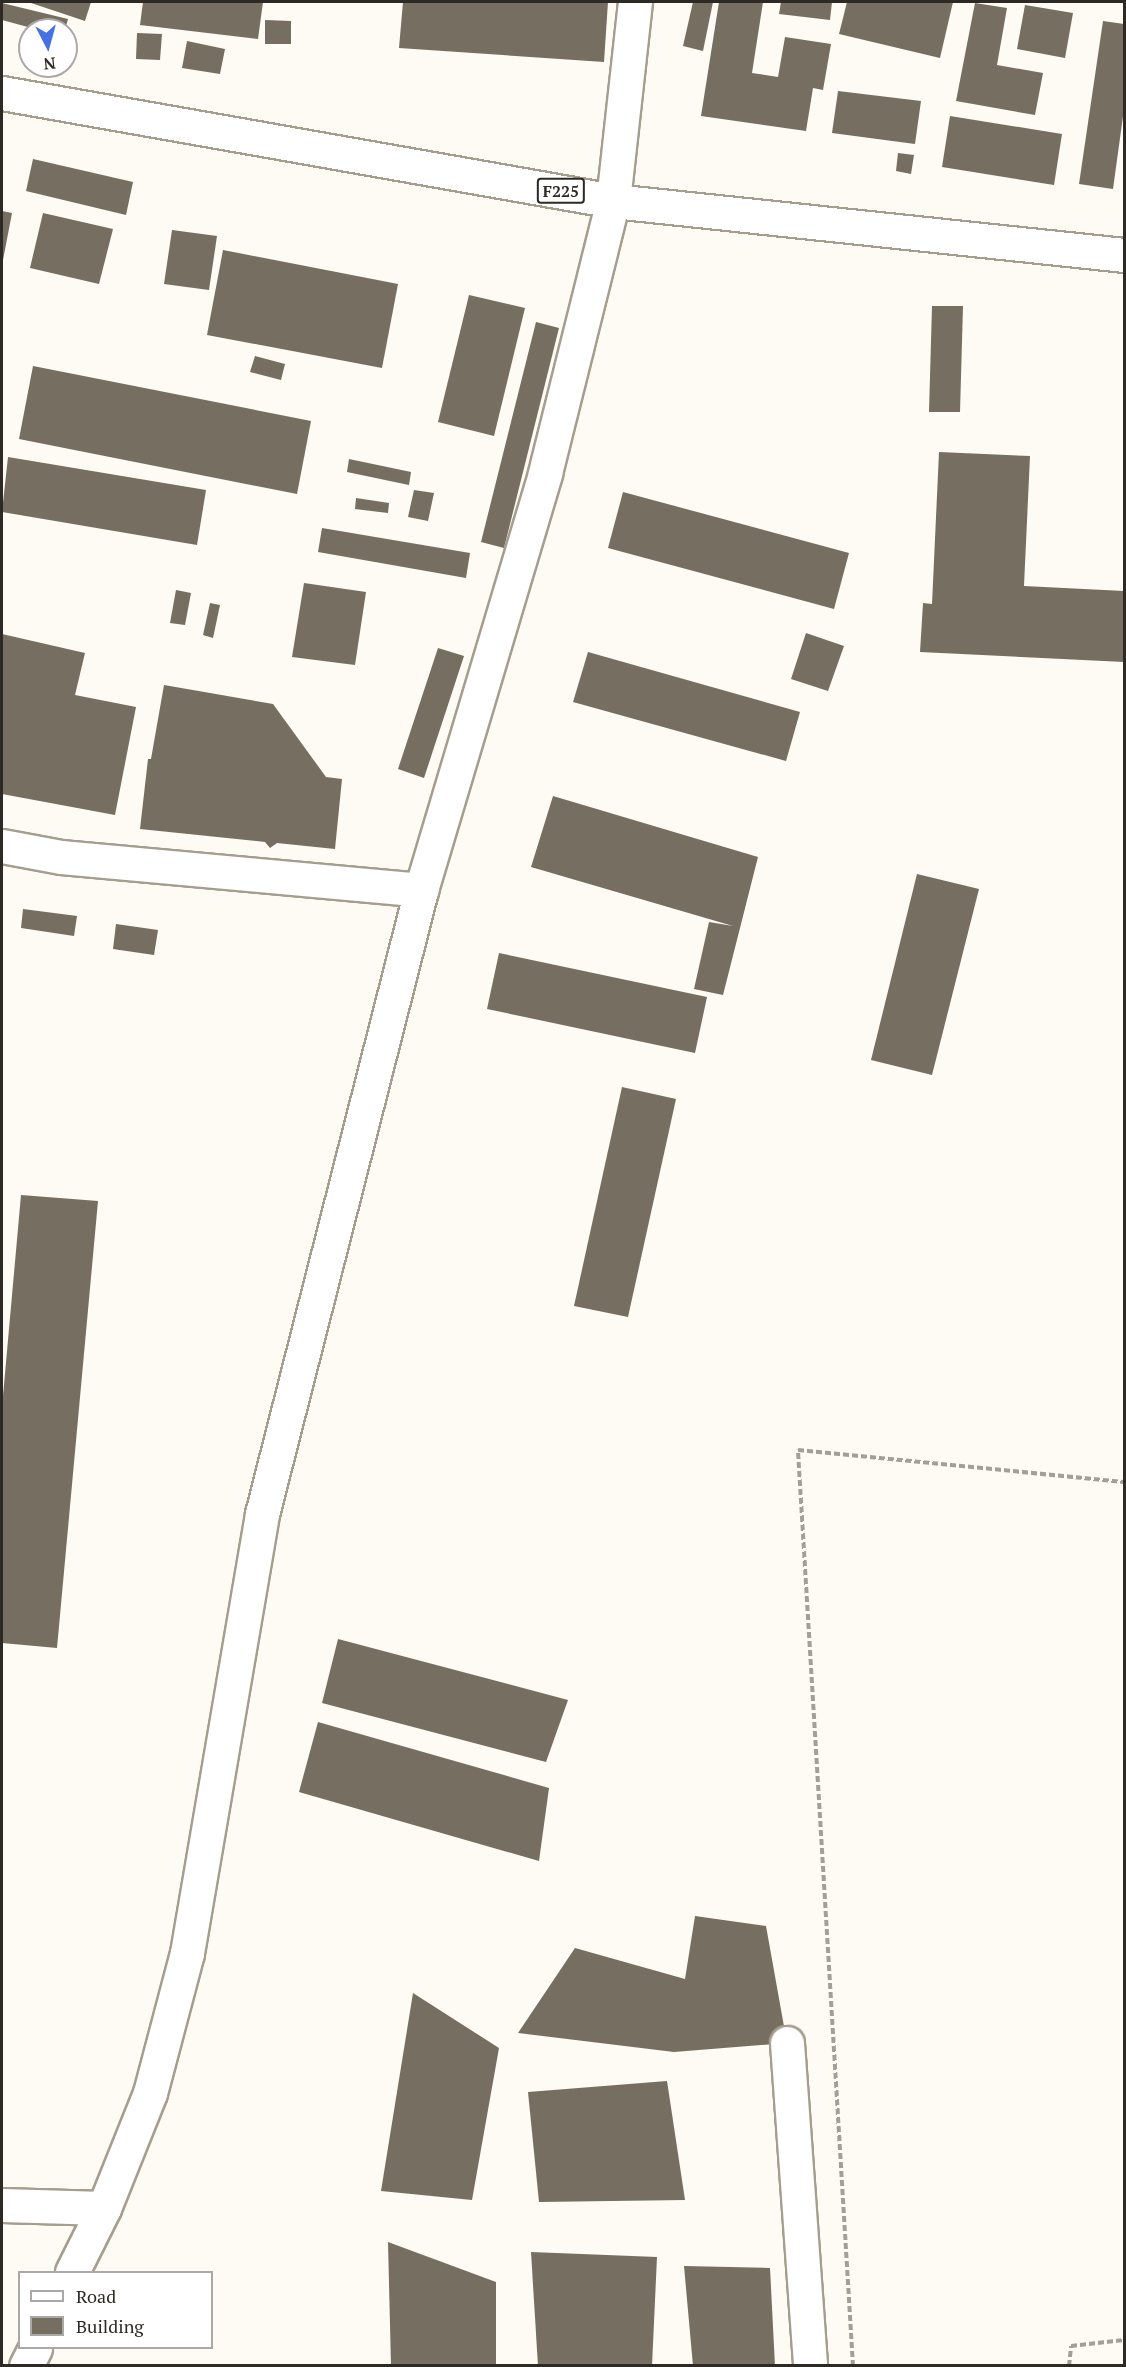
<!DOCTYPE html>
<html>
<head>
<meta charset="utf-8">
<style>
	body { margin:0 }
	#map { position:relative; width:1126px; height:2367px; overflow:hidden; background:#fefaf4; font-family:"PT Serif",serif }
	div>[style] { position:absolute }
	.building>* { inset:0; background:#766e60 }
	.path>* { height:4px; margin-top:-2px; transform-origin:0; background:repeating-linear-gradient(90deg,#a29e98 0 6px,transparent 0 9px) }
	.roads { filter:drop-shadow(2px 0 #a59d8e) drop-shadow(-2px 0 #a59d8e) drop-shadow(0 2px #a59d8e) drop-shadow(0 -2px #a59d8e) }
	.street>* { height:33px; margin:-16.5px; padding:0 16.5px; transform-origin:16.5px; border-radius:16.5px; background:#fff }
	.secondary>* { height:33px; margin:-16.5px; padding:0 16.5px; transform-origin:16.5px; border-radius:16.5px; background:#fff }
	.primary>* { height:33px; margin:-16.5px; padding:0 16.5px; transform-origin:16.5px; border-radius:16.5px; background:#fff }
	span { translate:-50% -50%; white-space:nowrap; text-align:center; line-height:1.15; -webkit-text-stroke:6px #fff; paint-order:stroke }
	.shield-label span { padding:2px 4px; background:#fff; border:2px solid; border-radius:4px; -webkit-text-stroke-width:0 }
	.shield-label { font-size:16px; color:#2d2924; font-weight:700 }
	.frame { position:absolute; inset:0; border:3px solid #2d2924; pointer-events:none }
	.legend { position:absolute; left:18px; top:2271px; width:195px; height:78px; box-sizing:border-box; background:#fff; border:2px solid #aba9a7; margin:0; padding:8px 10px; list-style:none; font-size:18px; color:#2d2924 }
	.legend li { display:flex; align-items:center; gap:12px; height:30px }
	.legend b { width:30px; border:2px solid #aba9a7 }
	.north { position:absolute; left:18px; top:18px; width:60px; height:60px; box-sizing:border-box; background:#fff; border:2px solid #aba9a7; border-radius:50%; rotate:174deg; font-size:16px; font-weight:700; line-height:24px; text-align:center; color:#2d2924 }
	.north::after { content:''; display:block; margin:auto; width:21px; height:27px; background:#4571e3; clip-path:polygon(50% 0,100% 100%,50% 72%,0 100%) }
</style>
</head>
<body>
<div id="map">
	<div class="building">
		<i style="clip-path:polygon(28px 2px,91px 2px,85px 21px)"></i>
		<i style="clip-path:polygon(143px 2px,263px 2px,258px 39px,140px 25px)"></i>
		<i style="clip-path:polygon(403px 2px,608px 2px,604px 62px,399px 48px)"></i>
		<i style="clip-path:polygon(693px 2px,713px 2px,703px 51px,683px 46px)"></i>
		<i style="clip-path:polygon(719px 2px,763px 2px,752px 73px,778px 77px,785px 37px,831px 44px,823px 90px,813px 88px,806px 131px,701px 116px)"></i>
		<i style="clip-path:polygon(781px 2px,832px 2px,830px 20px,779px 14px)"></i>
		<i style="clip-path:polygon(847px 2px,953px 2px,940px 58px,839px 34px)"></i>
		<i style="clip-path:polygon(2px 3px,68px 19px,65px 30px,39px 30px,2px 20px)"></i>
		<i style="clip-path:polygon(975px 3px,1007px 8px,997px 65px,1043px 73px,1035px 115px,956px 101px)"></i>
		<i style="clip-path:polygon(1025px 5px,1073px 13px,1065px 58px,1017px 49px)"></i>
		<i style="clip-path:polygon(265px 20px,291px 21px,291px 44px,265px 44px)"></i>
		<i style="clip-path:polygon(1103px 21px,1124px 24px,1124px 109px,1113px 189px,1079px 184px)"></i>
		<i style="clip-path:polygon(137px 33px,162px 34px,160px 60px,136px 59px)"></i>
		<i style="clip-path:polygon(187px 41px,225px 49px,220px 74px,182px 68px)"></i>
		<i style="clip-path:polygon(838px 91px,921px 101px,915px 144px,832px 133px)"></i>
		<i style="clip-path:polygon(950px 116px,1062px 134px,1054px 185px,942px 167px)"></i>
		<i style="clip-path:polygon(898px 153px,914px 155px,911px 174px,896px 171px)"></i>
		<i style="clip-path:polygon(33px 159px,133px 182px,126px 215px,26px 191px)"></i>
		<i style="clip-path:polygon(2px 211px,12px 213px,3px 260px,2px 260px)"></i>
		<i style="clip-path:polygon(43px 213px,113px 229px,99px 284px,30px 268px)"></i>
		<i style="clip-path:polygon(172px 230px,217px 236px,209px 290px,164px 284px)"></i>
		<i style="clip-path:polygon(223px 250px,398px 284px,382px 368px,207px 335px)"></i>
		<i style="clip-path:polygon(469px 295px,525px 308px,494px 436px,438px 422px)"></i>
		<i style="clip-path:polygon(932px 306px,963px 306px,960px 412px,929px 412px)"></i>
		<i style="clip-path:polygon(536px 322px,559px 328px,504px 548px,481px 542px)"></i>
		<i style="clip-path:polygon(255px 356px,285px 364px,281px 380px,250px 372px)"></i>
		<i style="clip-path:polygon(33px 366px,311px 421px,297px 494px,19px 439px)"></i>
		<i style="clip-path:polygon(939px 452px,1030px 456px,1024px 586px,1124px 591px,1124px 662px,920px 652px,923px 603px,932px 604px)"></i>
		<i style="clip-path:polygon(8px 457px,206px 490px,197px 545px,2px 512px)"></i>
		<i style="clip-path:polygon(349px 459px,411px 472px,409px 485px,347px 472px)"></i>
		<i style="clip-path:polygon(414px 490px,434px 493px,428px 521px,408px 517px)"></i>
		<i style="clip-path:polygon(623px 492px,849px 553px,834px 609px,608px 548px)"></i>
		<i style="clip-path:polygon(356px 498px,389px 503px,388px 513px,355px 509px)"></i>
		<i style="clip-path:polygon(322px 528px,470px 553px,466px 578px,318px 552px)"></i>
		<i style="clip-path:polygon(304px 583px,366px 592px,355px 665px,292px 657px)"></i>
		<i style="clip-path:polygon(176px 590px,191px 593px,185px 625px,170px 623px)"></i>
		<i style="clip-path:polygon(210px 603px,220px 605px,213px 638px,203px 635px)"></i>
		<i style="clip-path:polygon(806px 633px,844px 646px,828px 691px,791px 679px)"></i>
		<i style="clip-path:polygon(2px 634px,85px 653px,75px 695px,136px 707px,115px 815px,2px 794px)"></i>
		<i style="clip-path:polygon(438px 648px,464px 656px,424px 778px,398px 769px)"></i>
		<i style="clip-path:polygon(588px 652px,800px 712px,786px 761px,573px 702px)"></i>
		<i style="clip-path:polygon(164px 685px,273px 704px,326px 777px,342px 779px,335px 849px,277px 843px,270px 848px,265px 842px,140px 829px,148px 759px,151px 759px)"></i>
		<i style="clip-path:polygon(553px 796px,758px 857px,723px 995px,694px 989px,709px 922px,733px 926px,531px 867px)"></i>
		<i style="clip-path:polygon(917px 874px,979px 889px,932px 1075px,871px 1060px)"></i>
		<i style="clip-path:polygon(23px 909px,77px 916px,74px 936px,21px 928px)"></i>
		<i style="clip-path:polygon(116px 924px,158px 930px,154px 955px,113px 949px)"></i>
		<i style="clip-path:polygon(499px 953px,707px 997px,695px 1053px,487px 1009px)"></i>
		<i style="clip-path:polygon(622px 1087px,676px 1099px,628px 1317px,574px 1306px)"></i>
		<i style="clip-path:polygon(21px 1195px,98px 1201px,57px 1648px,2px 1643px,2px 1407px)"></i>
		<i style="clip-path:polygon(338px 1639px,568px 1700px,546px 1762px,322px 1703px)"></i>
		<i style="clip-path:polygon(318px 1722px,549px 1788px,539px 1861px,299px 1792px)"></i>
		<i style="clip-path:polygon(695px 1916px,766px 1926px,787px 2043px,674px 2052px,518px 2033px,575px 1948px,685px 1979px)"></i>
		<i style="clip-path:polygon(413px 1993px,499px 2048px,472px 2200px,381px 2191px)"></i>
		<i style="clip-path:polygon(667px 2081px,685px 2200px,539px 2202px,528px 2092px)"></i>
		<i style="clip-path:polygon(388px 2242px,496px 2282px,496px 2366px,391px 2366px)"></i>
		<i style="clip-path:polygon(531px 2252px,657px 2257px,652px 2366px,538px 2366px)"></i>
		<i style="clip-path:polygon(684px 2266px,770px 2268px,775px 2366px,693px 2366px)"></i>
	</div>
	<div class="path">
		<i style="left:853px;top:2366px;width:918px;rotate:-93.44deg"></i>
		<i style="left:798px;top:1450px;width:327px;rotate:5.6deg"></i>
		<i style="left:1069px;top:2366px;width:20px;rotate:-84deg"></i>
		<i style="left:1071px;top:2346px;width:53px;rotate:-6.5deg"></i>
	</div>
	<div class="roads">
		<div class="street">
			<i style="left:2px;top:846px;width:60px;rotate:10.6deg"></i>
			<i style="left:61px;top:857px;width:362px;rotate:5.2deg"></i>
			<i style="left:787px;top:2043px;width:324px;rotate:85.9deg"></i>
			<i style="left:2px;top:2205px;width:102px;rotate:1.7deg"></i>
			<i style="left:72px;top:2272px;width:72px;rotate:-63.4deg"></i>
			<i style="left:104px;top:2208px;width:124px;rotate:-68.2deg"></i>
			<i style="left:150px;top:2093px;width:145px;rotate:-75.2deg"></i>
			<i style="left:187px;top:1953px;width:445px;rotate:-80.3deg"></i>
			<i style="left:262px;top:1514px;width:644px;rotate:-75.7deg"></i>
			<i style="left:421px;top:890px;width:435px;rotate:-73.4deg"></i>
			<i style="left:545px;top:473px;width:280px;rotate:-76deg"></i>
			<i style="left:26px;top:2366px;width:20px;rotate:-63deg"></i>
		</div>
		<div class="secondary">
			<i style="left:613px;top:201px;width:200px;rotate:-83.7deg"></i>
		</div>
		<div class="primary">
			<i style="left:2px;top:93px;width:620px;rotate:10.02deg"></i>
			<i style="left:613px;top:201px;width:514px;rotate:6.03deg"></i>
		</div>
	</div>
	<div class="shield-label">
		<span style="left:561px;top:191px">F225</span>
	</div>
	<div class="frame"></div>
	<ul class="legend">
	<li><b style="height:8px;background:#fff"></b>Road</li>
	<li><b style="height:16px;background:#766e60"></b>Building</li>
	</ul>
	<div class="north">N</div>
</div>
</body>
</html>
